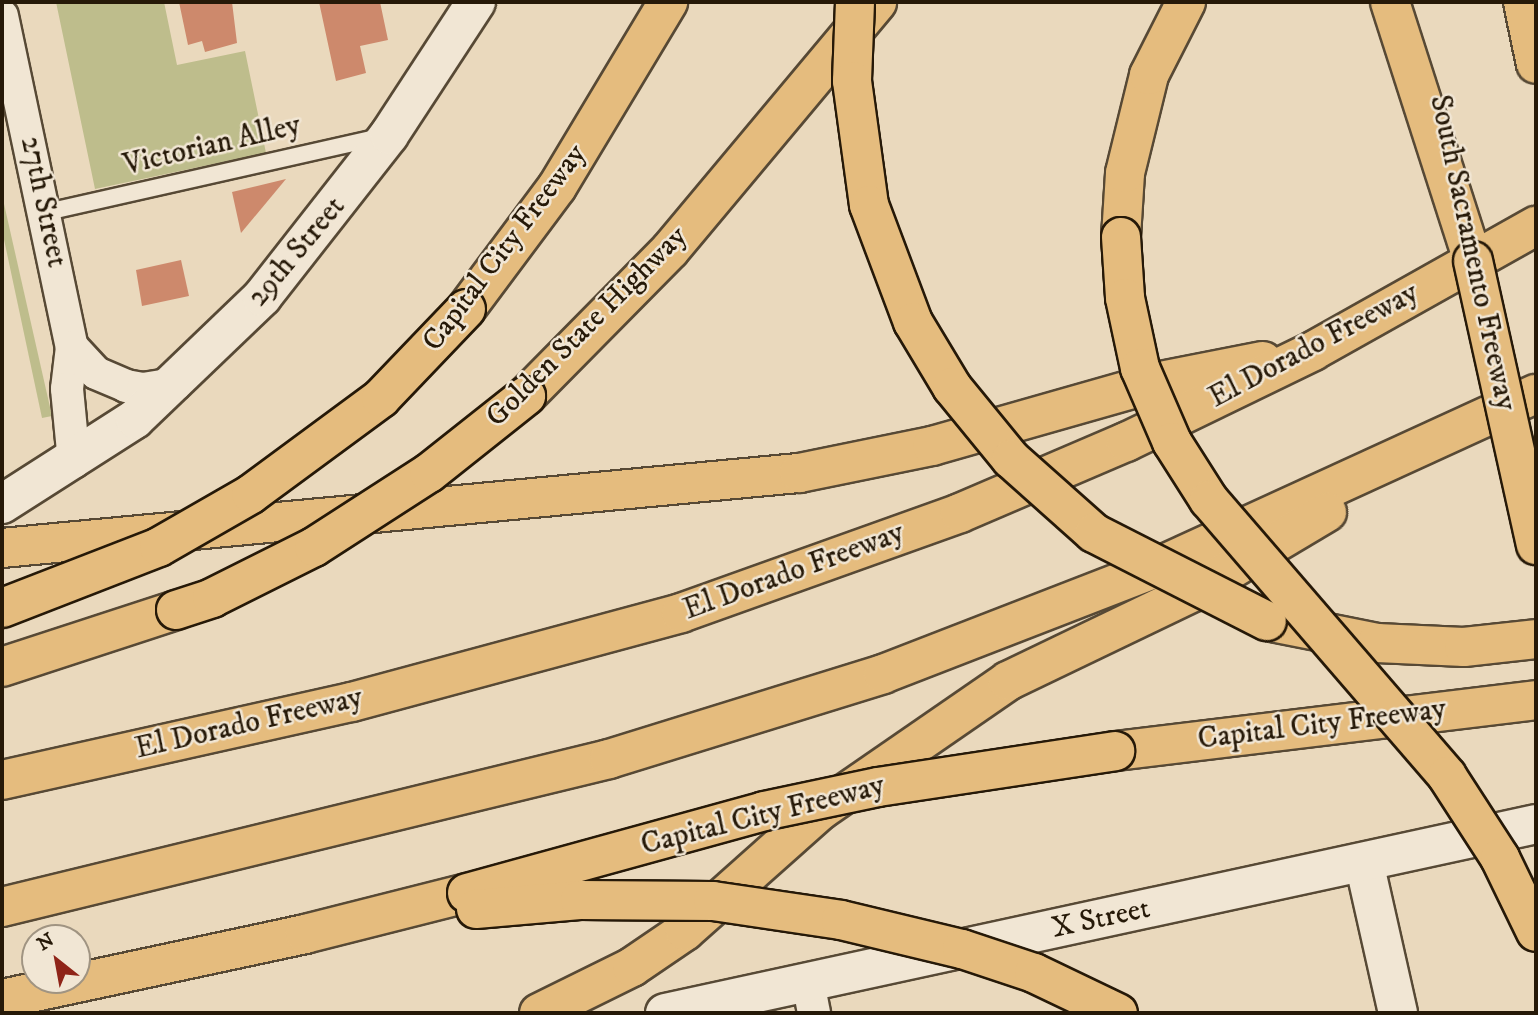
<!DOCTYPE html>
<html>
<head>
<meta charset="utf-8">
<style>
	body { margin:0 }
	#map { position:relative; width:1538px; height:1015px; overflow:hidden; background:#ead9bd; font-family:"IM FELL DW Pica",serif }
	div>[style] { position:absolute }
	.green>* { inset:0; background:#bebd8c }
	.building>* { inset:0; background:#cd896c }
	.roads { filter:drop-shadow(2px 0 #574935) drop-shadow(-2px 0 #574935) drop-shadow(0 2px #574935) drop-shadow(0 -2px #574935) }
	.service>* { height:16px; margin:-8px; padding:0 8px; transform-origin:8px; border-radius:8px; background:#f1e6d4 }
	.minor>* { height:32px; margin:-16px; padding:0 16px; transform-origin:16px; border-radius:16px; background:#f1e6d4 }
	.tertiary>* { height:38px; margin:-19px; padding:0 19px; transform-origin:19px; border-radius:19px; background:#f1e6d4 }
	.secondary>* { height:38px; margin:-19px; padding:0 19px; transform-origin:19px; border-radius:19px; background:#f1e6d4 }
	.motorway>* { height:38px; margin:-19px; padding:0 19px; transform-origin:19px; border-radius:19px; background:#e5bc7e }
	.bridges { filter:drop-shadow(2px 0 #261908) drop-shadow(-2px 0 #261908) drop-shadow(0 2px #261908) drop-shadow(0 -2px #261908) }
	.motorway-bridge>* { height:38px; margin:-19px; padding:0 19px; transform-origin:19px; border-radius:19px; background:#e5bc7e }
	span { translate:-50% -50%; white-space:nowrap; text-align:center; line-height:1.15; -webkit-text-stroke:5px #f1e6d4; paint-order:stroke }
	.street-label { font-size:30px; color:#261908 }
	.frame { position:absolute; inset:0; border:4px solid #261908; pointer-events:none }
	.north { position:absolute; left:21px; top:924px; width:70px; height:70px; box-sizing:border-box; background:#f1e6d4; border:2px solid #a09482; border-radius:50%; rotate:329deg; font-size:19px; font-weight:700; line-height:28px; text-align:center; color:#261908 }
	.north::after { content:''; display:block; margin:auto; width:24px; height:32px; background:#8f2418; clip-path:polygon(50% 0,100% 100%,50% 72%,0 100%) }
</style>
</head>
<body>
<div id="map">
	<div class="green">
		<i style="clip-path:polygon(56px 2px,164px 2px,177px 65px,245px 51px,266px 153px,95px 189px)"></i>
		<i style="clip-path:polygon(2px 195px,52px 416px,42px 418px,2px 230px)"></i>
	</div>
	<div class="building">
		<i style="clip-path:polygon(179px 2px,232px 2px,237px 43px,205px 52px,202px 41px,188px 45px)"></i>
		<i style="clip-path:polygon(319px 2px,380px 2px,388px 40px,360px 46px,366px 73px,336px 81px)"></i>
		<i style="clip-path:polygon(286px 179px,241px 233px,232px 192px)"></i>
		<i style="clip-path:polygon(181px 260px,189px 296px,142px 306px,136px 270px)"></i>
	</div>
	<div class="roads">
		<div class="service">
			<i style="left:47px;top:212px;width:340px;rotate:-12.7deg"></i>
		</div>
		<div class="minor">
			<i style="left:2px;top:16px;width:338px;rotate:78.1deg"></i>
			<i style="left:72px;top:347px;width:42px;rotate:96.8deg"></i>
			<i style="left:67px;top:389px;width:73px;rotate:84.5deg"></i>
			<i style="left:72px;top:347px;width:35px;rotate:47deg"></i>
			<i style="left:96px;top:373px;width:33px;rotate:23deg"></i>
			<i style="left:126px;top:386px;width:17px;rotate:10deg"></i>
			<i style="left:143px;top:389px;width:33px;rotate:-9deg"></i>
			<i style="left:808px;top:982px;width:32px;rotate:79deg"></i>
		</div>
		<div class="tertiary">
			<i style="left:1364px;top:862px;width:155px;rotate:77.3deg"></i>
		</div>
		<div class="secondary">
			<i style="left:2px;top:504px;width:158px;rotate:-32.6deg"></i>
			<i style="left:135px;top:419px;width:176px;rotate:-43.8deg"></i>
			<i style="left:262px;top:297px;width:206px;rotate:-51.9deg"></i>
			<i style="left:389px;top:135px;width:159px;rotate:-56.8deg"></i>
			<i style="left:665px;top:1013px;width:891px;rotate:-12.24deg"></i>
		</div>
		<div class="motorway">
			<i style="left:1390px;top:2px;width:272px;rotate:72.2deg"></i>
			<i style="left:1523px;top:2px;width:63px;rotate:78.2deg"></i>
			<i style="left:1121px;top:237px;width:64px;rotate:-86.4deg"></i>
			<i style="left:1125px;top:173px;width:101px;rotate:-76.2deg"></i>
			<i style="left:1149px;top:75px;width:82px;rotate:-63.1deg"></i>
			<i style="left:466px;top:309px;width:152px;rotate:-53.3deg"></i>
			<i style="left:557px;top:187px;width:216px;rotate:-59deg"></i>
			<i style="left:526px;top:396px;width:205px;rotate:-45.4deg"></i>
			<i style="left:670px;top:250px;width:323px;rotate:-50.1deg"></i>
			<i style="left:2px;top:548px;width:801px;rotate:-5.38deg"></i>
			<i style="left:799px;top:473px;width:136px;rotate:-11.5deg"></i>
			<i style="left:932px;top:446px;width:233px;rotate:-15.9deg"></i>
			<i style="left:1156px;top:382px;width:109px;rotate:-11.1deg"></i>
			<i style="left:1267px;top:621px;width:112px;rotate:11.3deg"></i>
			<i style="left:1377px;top:643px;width:87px;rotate:2.6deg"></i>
			<i style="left:1464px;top:647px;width:72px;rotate:-6.3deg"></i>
			<i style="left:2px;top:667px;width:183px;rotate:-18.1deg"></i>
			<i style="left:1115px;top:751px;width:424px;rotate:-6.9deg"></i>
			<i style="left:2px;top:780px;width:359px;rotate:-12.6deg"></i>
			<i style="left:352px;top:702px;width:341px;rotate:-15.1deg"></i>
			<i style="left:681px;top:613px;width:296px;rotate:-19.7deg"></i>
			<i style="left:960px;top:513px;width:181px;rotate:-23.2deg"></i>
			<i style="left:1126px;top:442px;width:208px;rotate:-25.9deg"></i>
			<i style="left:1313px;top:351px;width:256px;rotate:-29.3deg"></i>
			<i style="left:2px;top:907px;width:625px;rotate:-13.7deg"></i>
			<i style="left:609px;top:759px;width:287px;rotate:-17.2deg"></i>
			<i style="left:883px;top:674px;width:287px;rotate:-21.2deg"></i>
			<i style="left:1151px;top:570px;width:423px;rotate:-24.6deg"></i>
			<i style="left:2px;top:999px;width:310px;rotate:-12.1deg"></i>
			<i style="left:305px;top:934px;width:167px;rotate:-14.2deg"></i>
			<i style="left:539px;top:1013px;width:104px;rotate:-26.3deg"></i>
			<i style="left:632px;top:967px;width:64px;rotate:-34.2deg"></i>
			<i style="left:685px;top:931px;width:182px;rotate:-41.7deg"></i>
			<i style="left:821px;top:810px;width:227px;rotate:-34.6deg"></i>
			<i style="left:1008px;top:681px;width:205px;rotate:-25.7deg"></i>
			<i style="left:1193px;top:592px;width:156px;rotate:-30.8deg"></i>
		</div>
	</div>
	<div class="bridges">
		<div class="motorway-bridge">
			<i style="left:855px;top:2px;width:79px;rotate:92.2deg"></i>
			<i style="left:852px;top:81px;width:125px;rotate:82.2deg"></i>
			<i style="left:869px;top:205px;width:125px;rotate:69.4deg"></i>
			<i style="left:913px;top:322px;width:76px;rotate:59deg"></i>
			<i style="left:952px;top:387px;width:93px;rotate:50.7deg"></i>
			<i style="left:1011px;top:459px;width:111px;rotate:41.7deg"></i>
			<i style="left:1094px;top:533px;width:194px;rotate:27deg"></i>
			<i style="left:1121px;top:237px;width:61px;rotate:86.2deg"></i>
			<i style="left:1125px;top:298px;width:72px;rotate:77.9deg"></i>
			<i style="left:1140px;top:368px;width:81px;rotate:66.6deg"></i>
			<i style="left:1172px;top:442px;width:69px;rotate:57.5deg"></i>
			<i style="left:1209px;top:500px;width:364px;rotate:49.2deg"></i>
			<i style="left:1447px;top:776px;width:98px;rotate:57.1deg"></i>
			<i style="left:1500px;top:858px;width:82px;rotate:64.1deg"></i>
			<i style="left:1473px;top:261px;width:291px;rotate:77.5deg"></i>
			<i style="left:2px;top:608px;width:168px;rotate:-21.2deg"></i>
			<i style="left:159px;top:547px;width:106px;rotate:-29.9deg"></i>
			<i style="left:251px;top:494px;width:162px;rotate:-36.4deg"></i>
			<i style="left:381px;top:398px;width:123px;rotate:-46.3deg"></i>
			<i style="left:176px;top:610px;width:38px;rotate:-18deg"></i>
			<i style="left:212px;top:598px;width:114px;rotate:-26.6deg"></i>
			<i style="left:314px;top:547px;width:137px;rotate:-32.8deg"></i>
			<i style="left:429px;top:473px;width:124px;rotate:-38.4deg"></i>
			<i style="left:467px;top:893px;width:308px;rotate:-15.4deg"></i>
			<i style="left:764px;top:811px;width:116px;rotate:-11.9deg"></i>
			<i style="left:878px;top:787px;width:240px;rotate:-8.6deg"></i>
			<i style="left:476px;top:909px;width:104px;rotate:-4.9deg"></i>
			<i style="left:580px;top:900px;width:133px;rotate:0.4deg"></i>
			<i style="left:713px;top:901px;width:129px;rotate:8.4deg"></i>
			<i style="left:841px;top:920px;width:124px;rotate:13.5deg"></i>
			<i style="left:962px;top:949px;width:76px;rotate:18.4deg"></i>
			<i style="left:1034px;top:973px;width:93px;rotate:25.5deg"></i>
		</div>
	</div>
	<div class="street-label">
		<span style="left:212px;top:146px;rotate:-13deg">Victorian Alley</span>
		<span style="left:43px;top:202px;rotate:78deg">27th Street</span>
		<span style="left:505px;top:248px;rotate:-53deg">Capital City Freeway</span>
		<span style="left:297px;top:252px;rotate:-50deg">29th Street</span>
		<span style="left:1472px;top:253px;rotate:78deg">South Sacramento Freeway</span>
		<span style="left:587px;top:327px;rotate:-45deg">Golden State Highway</span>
		<span style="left:1314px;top:346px;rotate:-28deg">El Dorado Freeway</span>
		<span style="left:794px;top:572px;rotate:-20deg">El Dorado Freeway</span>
		<span style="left:249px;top:724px;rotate:-13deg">El Dorado Freeway</span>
		<span style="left:1322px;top:725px;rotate:-7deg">Capital City Freeway</span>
		<span style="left:763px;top:816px;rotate:-14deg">Capital City Freeway</span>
		<span style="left:1101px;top:919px;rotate:-12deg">X Street</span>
	</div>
	<div class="frame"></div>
	<div class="north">N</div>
</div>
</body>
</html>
